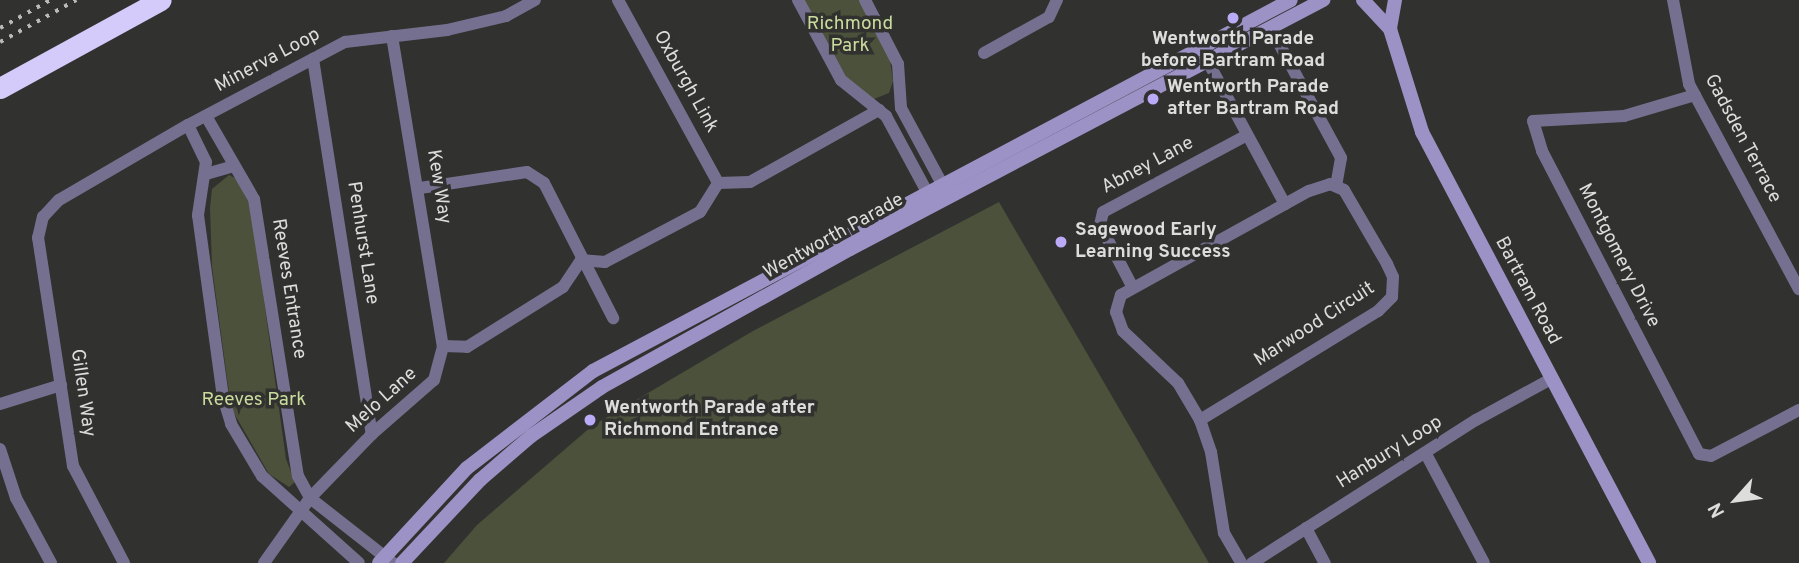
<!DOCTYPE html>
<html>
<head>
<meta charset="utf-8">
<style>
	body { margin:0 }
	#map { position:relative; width:1799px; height:563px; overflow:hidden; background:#31322f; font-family:Overpass,sans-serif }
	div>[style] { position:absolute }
	.green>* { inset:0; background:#4b513a }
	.street>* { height:12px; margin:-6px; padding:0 6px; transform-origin:6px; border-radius:6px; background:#767090 }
	.secondary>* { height:14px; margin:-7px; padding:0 7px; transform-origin:7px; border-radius:7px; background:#9d92c6 }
	.highway>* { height:21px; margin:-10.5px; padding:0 10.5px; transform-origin:10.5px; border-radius:10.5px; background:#d4cbfb }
	.rail>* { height:3.5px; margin-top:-1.75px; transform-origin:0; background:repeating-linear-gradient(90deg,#b9bab8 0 3.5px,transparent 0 10.5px) }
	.dots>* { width:19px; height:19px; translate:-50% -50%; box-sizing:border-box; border:4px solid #31322f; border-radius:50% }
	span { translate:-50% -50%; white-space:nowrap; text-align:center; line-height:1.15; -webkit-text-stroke:7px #31322f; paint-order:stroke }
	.park-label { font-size:19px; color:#cadb9e }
	.poi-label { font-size:19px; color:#dddedc; font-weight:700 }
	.left { translate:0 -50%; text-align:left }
	.street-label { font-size:19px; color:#dddedc }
	.north { position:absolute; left:1701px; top:465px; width:70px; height:70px; -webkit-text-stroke:5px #31322f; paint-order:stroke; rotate:242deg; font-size:19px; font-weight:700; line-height:28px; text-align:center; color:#dddedc }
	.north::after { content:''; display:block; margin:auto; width:24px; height:32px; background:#dddedc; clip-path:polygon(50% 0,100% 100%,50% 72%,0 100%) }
</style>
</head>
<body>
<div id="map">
	<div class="green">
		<i style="clip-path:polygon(802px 0,859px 0,890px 60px,893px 81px,889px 93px,874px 99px,851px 85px)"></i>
		<i style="clip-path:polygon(229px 175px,237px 179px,251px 207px,286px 459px,295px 482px,289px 487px,269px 474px,231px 408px,212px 267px,210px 208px,212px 189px)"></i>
		<i style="clip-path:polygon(999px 202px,1209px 563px,444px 563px,477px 525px,592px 426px,753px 331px)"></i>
	</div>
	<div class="street">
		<i style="left:618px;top:0;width:209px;rotate:61.3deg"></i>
		<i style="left:798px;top:0;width:91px;rotate:61.7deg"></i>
		<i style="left:841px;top:80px;width:58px;rotate:38.7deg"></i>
		<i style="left:886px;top:116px;width:97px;rotate:61.6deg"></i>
		<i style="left:865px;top:0;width:72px;rotate:62.7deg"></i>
		<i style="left:898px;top:64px;width:44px;rotate:86.1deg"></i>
		<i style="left:901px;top:108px;width:97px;rotate:61.6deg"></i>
		<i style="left:1673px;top:0;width:86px;rotate:79.2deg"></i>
		<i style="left:1689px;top:84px;width:233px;rotate:61.8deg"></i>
		<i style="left:1270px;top:27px;width:149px;rotate:61.5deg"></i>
		<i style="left:1341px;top:158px;width:28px;rotate:100deg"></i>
		<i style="left:392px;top:36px;width:314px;rotate:80.7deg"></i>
		<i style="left:984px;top:53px;width:74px;rotate:-29deg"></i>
		<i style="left:1049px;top:17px;width:19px;rotate:-65deg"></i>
		<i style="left:313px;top:59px;width:380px;rotate:81.1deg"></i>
		<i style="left:1207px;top:60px;width:164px;rotate:61.6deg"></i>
		<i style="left:1695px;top:95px;width:74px;rotate:163.5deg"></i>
		<i style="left:1624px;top:116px;width:91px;rotate:176.9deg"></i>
		<i style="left:1533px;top:121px;width:31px;rotate:73deg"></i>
		<i style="left:1542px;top:151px;width:341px;rotate:62.6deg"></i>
		<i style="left:1699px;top:454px;width:12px;rotate:9deg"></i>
		<i style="left:1711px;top:456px;width:99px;rotate:-27.6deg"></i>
		<i style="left:206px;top:116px;width:96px;rotate:60deg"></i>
		<i style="left:254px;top:199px;width:280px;rotate:81deg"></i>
		<i style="left:298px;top:476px;width:25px;rotate:61deg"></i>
		<i style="left:310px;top:498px;width:105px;rotate:38.1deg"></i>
		<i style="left:188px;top:125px;width:41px;rotate:64.1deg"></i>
		<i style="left:206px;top:162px;width:54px;rotate:98.6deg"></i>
		<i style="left:198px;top:215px;width:184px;rotate:82.2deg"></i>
		<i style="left:223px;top:397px;width:28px;rotate:73deg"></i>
		<i style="left:231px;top:424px;width:61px;rotate:59.2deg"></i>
		<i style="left:262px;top:476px;width:130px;rotate:41.9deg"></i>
		<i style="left:206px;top:174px;width:29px;rotate:-16deg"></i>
		<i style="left:718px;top:183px;width:32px;rotate:-2deg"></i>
		<i style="left:750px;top:182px;width:148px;rotate:-29.2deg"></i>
		<i style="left:420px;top:188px;width:108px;rotate:-8.5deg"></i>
		<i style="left:527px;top:172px;width:20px;rotate:33deg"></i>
		<i style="left:544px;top:183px;width:152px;rotate:62.9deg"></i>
		<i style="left:1132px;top:286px;width:69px;rotate:-117.7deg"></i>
		<i style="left:1100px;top:225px;width:13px;rotate:-77deg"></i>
		<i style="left:1103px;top:212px;width:163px;rotate:-28.1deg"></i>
		<i style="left:0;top:404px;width:64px;rotate:-17.3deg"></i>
		<i style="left:1200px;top:420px;width:43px;rotate:-120.7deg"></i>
		<i style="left:1178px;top:383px;width:76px;rotate:-136.6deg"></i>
		<i style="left:1123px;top:331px;width:20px;rotate:-110deg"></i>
		<i style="left:1116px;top:312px;width:18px;rotate:-74deg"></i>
		<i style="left:1121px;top:295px;width:215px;rotate:-29deg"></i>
		<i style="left:1309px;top:191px;width:22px;rotate:-18deg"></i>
		<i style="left:1330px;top:184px;width:15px;rotate:23deg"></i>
		<i style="left:1344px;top:190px;width:86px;rotate:59.8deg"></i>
		<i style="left:1387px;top:264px;width:14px;rotate:65deg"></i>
		<i style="left:1393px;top:277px;width:20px;rotate:93deg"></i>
		<i style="left:1392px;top:297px;width:20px;rotate:135deg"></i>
		<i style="left:1378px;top:311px;width:209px;rotate:148.5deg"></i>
		<i style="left:1200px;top:420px;width:34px;rotate:71deg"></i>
		<i style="left:1211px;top:452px;width:82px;rotate:80.9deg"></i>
		<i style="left:1224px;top:533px;width:34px;rotate:60deg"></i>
		<i style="left:0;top:449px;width:52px;rotate:71.9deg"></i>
		<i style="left:16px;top:498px;width:74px;rotate:61.7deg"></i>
		<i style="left:1426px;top:454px;width:123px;rotate:62deg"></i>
		<i style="left:1306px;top:528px;width:40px;rotate:62deg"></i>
		<i style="left:124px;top:563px;width:110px;rotate:-117.7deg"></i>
		<i style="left:73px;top:466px;width:231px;rotate:-98.7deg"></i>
		<i style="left:38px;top:238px;width:22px;rotate:-77deg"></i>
		<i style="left:43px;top:217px;width:23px;rotate:-47deg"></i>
		<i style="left:59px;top:200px;width:149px;rotate:-30.2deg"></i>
		<i style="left:188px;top:125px;width:178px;rotate:-27.9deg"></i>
		<i style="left:345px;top:42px;width:103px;rotate:-6.7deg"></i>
		<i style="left:447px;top:30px;width:61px;rotate:-13.3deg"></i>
		<i style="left:506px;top:16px;width:33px;rotate:-29deg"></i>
		<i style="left:264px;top:563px;width:80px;rotate:-54.7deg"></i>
		<i style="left:310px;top:498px;width:89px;rotate:-45.9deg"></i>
		<i style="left:372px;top:434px;width:82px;rotate:-41.1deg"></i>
		<i style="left:434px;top:380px;width:35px;rotate:-75deg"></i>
		<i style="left:443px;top:346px;width:24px;rotate:2deg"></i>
		<i style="left:467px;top:347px;width:113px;rotate:-32deg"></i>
		<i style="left:563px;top:287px;width:32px;rotate:-56deg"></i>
		<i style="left:581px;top:260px;width:24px;rotate:5deg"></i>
		<i style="left:605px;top:262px;width:107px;rotate:-27.8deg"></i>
		<i style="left:700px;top:212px;width:34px;rotate:-58deg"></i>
		<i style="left:1252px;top:563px;width:266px;rotate:-32.6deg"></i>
		<i style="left:1476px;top:420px;width:85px;rotate:-28.7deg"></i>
	</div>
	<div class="secondary">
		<i style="left:1363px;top:0;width:40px;rotate:47deg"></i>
		<i style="left:1395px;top:0;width:29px;rotate:100deg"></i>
		<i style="left:1390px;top:29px;width:108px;rotate:72.7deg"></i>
		<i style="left:1422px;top:132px;width:487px;rotate:62.2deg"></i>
		<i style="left:379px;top:563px;width:129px;rotate:-47.2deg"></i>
		<i style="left:467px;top:468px;width:159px;rotate:-37.6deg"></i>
		<i style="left:593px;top:371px;width:790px;rotate:-27.99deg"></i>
		<i style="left:402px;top:563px;width:114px;rotate:-46.8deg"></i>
		<i style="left:480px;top:480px;width:67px;rotate:-40.8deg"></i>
		<i style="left:531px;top:436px;width:86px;rotate:-34.6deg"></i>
		<i style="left:602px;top:387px;width:284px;rotate:-29.1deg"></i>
		<i style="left:850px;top:249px;width:535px;rotate:-27.76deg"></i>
	</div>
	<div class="highway">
		<i style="left:0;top:88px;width:183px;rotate:-28.7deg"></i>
	</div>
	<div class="rail">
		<i style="left:0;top:28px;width:57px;rotate:-29.2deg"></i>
		<i style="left:0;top:42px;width:87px;rotate:-28.9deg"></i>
	</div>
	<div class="dots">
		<i style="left:1233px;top:18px;background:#bbaaf6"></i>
		<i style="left:1153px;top:99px;background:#bbaaf6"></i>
		<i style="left:1061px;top:242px;background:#bbaaf6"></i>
		<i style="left:590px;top:420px;background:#bbaaf6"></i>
	</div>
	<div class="park-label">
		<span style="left:850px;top:36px">Richmond<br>Park</span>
		<span style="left:254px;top:401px">Reeves Park</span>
	</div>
	<div class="poi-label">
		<span style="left:1233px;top:51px">Wentworth Parade<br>before Bartram Road</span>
		<span class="left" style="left:1167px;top:99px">Wentworth Parade<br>after Bartram Road</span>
		<span class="left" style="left:1075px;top:242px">Sagewood Early<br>Learning Success</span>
		<span class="left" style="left:604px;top:420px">Wentworth Parade after<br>Richmond Entrance</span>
	</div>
	<div class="street-label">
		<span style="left:268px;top:61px;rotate:-28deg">Minerva Loop</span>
		<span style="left:685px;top:82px;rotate:61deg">Oxburgh Link</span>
		<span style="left:1742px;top:139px;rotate:62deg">Gadsden Terrace</span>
		<span style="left:1148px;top:166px;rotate:-28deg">Abney Lane</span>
		<span style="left:438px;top:187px;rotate:81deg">Kew Way</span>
		<span style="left:834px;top:237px;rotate:-29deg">Wentworth Parade</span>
		<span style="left:362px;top:243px;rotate:81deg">Penhurst Lane</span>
		<span style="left:1618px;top:256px;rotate:63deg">Montgomery Drive</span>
		<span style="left:288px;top:289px;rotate:81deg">Reeves Entrance</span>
		<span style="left:1527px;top:291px;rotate:62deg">Bartram Road</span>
		<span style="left:1315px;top:325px;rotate:-33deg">Marwood Circuit</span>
		<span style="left:82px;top:393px;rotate:82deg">Gillen Way</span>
		<span style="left:382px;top:401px;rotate:-42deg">Melo Lane</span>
		<span style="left:1390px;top:453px;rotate:-32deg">Hanbury Loop</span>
	</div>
	<div class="north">N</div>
</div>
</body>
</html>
